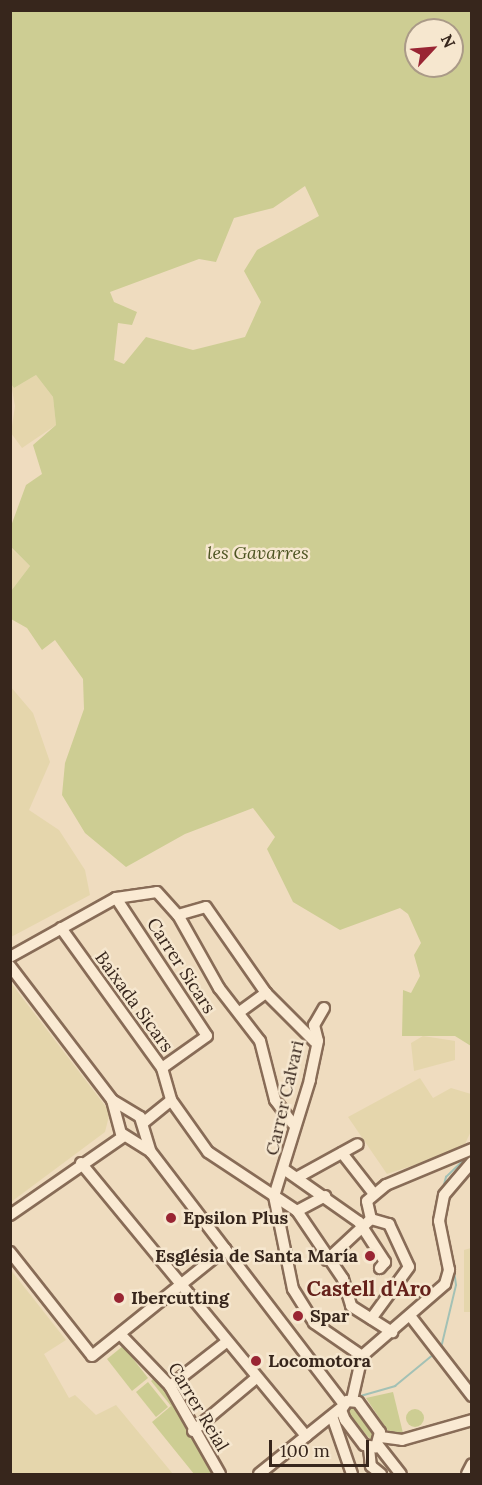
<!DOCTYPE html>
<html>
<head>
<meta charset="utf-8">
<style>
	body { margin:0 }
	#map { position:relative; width:482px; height:1485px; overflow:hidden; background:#efdcbf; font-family:Lora,serif }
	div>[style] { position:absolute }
	.farmland>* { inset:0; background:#e5d6ac }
	.green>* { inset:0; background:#cdcd93 }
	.round { border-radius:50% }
	.stream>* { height:2px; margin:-1px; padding:0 1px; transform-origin:1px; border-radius:1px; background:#a3c1b5 }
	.roads { filter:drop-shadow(2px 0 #886c57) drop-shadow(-2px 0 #886c57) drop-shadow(0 2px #886c57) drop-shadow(0 -2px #886c57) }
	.minor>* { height:10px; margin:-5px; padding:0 5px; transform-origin:5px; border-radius:5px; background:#faead3 }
	.dots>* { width:16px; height:16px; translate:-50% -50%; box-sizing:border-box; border:3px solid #f6e7cf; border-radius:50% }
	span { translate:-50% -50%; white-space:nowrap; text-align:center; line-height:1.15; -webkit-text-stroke:5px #f6e7cf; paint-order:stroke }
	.park-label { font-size:18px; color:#4d5522; font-style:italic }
	.street-label { font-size:18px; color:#37261c }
	.poi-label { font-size:18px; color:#37261c; font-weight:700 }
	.left { translate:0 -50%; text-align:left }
	.right { translate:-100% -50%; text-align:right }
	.quarter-label { font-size:21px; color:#65211a; font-weight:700 }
	.frame { position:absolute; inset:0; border:12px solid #37261c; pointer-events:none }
	.north { position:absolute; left:404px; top:18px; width:60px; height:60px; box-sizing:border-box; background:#f6e7cf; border:2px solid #aa9a87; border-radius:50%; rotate:64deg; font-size:16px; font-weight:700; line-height:24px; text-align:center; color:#37261c }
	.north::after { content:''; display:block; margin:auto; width:21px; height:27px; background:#992533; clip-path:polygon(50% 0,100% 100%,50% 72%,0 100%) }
	.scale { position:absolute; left:269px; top:1440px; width:100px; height:27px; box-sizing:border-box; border:3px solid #37261c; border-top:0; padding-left:8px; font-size:18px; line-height:21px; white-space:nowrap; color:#37261c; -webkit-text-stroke:4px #f6e7cf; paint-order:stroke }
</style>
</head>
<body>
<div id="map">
	<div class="farmland">
		<i style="clip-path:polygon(36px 375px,53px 397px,56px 425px,22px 448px,11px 433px,15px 406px,11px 384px,14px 388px)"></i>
		<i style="clip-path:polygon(10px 547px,30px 566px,11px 591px,10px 591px)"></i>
		<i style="clip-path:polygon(10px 686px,33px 713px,50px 762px,29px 810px,59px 830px,85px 870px,90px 895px,11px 937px)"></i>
		<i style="clip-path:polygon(11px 983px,110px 1112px,105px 1132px,11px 1202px)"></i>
		<i style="clip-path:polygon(423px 1036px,455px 1041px,455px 1060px,414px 1071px,411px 1043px)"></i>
		<i style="clip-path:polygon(420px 1078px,433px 1098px,451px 1088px,471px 1094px,471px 1131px,465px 1144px,442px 1156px,387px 1174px,348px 1117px)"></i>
		<i style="clip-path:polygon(471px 1248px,471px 1312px,464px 1312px,464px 1250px)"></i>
		<i style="clip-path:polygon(10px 1269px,66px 1340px,44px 1354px,69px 1398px,75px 1395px,96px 1415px,116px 1405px,173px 1474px,11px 1474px)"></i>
	</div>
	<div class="green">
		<i style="clip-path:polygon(evenodd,11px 10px,471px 11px,471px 1046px,455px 1036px,402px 1036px,403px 990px,411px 993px,420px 976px,414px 955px,421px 943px,408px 914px,400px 908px,340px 930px,293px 902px,267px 849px,275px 837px,253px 808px,185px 834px,126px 867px,85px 833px,62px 795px,65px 763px,84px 709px,83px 679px,55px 640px,42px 650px,27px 628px,11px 619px,11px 591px,30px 566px,11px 547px,11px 526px,26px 485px,42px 474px,33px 445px,56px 425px,53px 397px,36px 375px,14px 388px,11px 384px,11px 10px,416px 30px,452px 30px,452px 66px,416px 66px,416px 30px,11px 10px,305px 186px,319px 216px,257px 250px,244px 271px,261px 302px,245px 337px,193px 350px,146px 337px,124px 364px,114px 360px,118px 323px,132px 325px,137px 312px,114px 302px,110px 292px,199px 259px,216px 262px,234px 218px,273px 208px,305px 186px)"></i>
		<i style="clip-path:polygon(123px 1346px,148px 1378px,132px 1391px,107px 1359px)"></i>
		<i style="clip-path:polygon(156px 1376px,179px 1411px,214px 1474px,194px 1474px,152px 1422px,171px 1406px,151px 1381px)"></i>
		<i style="clip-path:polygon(148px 1382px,168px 1407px,156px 1417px,136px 1392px)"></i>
		<i style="clip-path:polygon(393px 1392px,403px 1433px,388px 1431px,366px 1398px)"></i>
		<i style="clip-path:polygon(351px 1407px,358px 1408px,377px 1432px,372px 1441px,348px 1415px)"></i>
		<i class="round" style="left:406px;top:1409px;width:18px;height:18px"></i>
	</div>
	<div class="stream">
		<i style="left:434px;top:1221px;width:46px;rotate:-74.7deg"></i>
		<i style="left:446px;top:1177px;width:29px;rotate:-44deg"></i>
		<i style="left:441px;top:1348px;width:65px;rotate:-76.6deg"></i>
		<i style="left:456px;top:1285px;width:27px;rotate:-98deg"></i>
		<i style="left:357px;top:1397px;width:40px;rotate:-16deg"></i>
		<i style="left:395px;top:1386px;width:50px;rotate:-39.4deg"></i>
	</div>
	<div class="roads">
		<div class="minor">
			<i style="left:116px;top:898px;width:165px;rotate:56.6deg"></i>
			<i style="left:207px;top:1036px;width:55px;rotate:144.6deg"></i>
			<i style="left:178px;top:915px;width:29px;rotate:-16deg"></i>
			<i style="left:206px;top:907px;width:105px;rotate:55.1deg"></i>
			<i style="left:266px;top:993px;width:69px;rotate:45deg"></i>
			<i style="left:61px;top:928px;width:173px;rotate:54.2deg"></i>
			<i style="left:162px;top:1068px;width:33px;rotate:74deg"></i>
			<i style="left:171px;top:1100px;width:64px;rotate:54.6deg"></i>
			<i style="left:208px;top:1152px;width:107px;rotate:33.5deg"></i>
			<i style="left:297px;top:1211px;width:82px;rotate:55.9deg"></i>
			<i style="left:343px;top:1279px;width:28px;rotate:73deg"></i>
			<i style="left:351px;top:1306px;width:49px;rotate:32.4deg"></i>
			<i style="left:10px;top:957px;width:121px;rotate:-29.1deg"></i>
			<i style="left:116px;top:898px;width:41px;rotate:-8.3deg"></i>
			<i style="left:157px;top:892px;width:31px;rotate:48deg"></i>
			<i style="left:178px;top:915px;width:84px;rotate:60.7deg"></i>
			<i style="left:219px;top:988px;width:67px;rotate:52.3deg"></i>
			<i style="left:260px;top:1041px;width:61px;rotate:75.7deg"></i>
			<i style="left:275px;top:1100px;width:30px;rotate:53deg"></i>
			<i style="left:10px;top:966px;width:168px;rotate:52.7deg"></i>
			<i style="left:112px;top:1100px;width:34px;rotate:75deg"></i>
			<i style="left:121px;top:1133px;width:32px;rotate:32deg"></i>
			<i style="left:324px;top:1008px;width:20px;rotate:120deg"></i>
			<i style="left:314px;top:1025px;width:16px;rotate:76deg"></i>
			<i style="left:318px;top:1041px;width:40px;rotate:102deg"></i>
			<i style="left:310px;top:1080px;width:121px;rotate:107.2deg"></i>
			<i style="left:274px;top:1196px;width:95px;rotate:78.5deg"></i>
			<i style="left:293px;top:1289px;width:40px;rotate:58deg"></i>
			<i style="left:314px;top:1323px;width:58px;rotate:34.5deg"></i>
			<i style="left:241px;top:1011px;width:31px;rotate:-36deg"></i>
			<i style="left:112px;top:1100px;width:33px;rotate:31deg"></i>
			<i style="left:140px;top:1117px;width:37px;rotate:73deg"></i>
			<i style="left:151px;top:1152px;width:317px;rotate:52.6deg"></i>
			<i style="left:143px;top:1123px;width:36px;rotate:-39deg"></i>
			<i style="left:342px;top:1153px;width:52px;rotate:52deg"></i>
			<i style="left:81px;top:1163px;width:354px;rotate:50.5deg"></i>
			<i style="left:285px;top:1170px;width:90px;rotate:35.1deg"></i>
			<i style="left:359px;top:1222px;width:48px;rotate:57deg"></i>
			<i style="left:385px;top:1262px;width:8px;rotate:130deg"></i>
			<i style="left:298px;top:1177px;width:68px;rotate:-28.8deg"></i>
			<i style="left:297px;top:1211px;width:32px;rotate:-28deg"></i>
			<i style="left:10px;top:1215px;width:139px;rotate:-34.7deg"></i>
			<i style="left:371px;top:1219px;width:18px;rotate:-103deg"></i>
			<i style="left:367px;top:1201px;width:25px;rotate:-40deg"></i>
			<i style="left:386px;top:1185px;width:93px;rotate:-22.7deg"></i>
			<i style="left:10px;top:1252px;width:132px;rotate:51.7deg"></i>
			<i style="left:92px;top:1356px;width:171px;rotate:-38.8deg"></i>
			<i style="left:327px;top:1260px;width:60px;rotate:-43deg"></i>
			<i style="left:371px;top:1219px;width:19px;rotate:16deg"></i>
			<i style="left:389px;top:1224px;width:47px;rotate:65.1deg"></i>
			<i style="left:409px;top:1267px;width:64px;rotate:126.2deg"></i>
			<i style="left:411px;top:1317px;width:100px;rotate:52.3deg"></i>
			<i style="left:120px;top:1334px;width:72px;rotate:46.1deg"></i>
			<i style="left:170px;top:1386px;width:101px;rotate:60.4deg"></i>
			<i style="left:170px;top:1386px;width:70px;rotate:-38deg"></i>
			<i style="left:352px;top:1400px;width:45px;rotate:-77.2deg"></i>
			<i style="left:362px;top:1356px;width:110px;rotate:-40.9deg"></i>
			<i style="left:445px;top:1284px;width:15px;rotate:-74deg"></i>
			<i style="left:449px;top:1270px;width:50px;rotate:-101.5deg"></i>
			<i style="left:439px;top:1221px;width:26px;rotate:-79deg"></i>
			<i style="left:444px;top:1195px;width:43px;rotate:-49.7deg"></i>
			<i style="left:347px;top:1401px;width:11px;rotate:5deg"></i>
			<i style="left:358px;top:1402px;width:37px;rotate:54deg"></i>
			<i style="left:380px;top:1432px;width:16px;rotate:105deg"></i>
			<i style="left:376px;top:1447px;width:12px;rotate:-171deg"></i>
			<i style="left:364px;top:1445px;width:31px;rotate:-127deg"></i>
			<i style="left:345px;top:1420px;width:11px;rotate:-112deg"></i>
			<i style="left:341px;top:1410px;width:11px;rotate:-56deg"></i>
			<i style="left:333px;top:1419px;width:58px;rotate:70.9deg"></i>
			<i style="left:193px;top:1431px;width:81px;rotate:-40deg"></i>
			<i style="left:381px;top:1437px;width:21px;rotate:8deg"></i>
			<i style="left:402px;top:1440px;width:73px;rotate:-15.9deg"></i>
			<i style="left:378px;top:1445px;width:37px;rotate:52deg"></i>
			<i style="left:369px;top:1448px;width:18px;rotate:84deg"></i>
			<i style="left:371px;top:1466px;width:13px;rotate:39deg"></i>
			<i style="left:259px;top:1474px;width:105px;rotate:-38.8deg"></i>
			<i style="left:467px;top:1474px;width:11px;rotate:-63deg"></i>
		</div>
	</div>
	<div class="dots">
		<i style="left:171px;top:1218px;background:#992533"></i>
		<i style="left:370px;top:1256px;background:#992533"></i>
		<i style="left:119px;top:1298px;background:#992533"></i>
		<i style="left:298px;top:1316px;background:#992533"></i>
		<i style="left:256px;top:1361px;background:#992533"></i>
	</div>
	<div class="park-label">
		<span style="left:258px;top:553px">les Gavarres</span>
	</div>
	<div class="street-label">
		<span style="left:181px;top:966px;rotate:57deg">Carrer Sicars</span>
		<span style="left:134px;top:1002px;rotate:54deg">Baixada Sicars</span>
		<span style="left:285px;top:1098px;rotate:-77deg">Carrer Calvari</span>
		<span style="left:198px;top:1407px;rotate:59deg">Carrer Reial</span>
	</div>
	<div class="poi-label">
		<span class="left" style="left:183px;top:1218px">Epsilon Plus</span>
		<span class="right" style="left:358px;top:1256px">Església de Santa María</span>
		<span class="left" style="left:131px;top:1298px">Ibercutting</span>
		<span class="left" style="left:310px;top:1316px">Spar</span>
		<span class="left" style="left:268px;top:1361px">Locomotora</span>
	</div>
	<div class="quarter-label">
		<span style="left:369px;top:1289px">Castell d'Aro</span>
	</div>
	<div class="frame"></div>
	<div class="north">N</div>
	<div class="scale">100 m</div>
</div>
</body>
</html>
